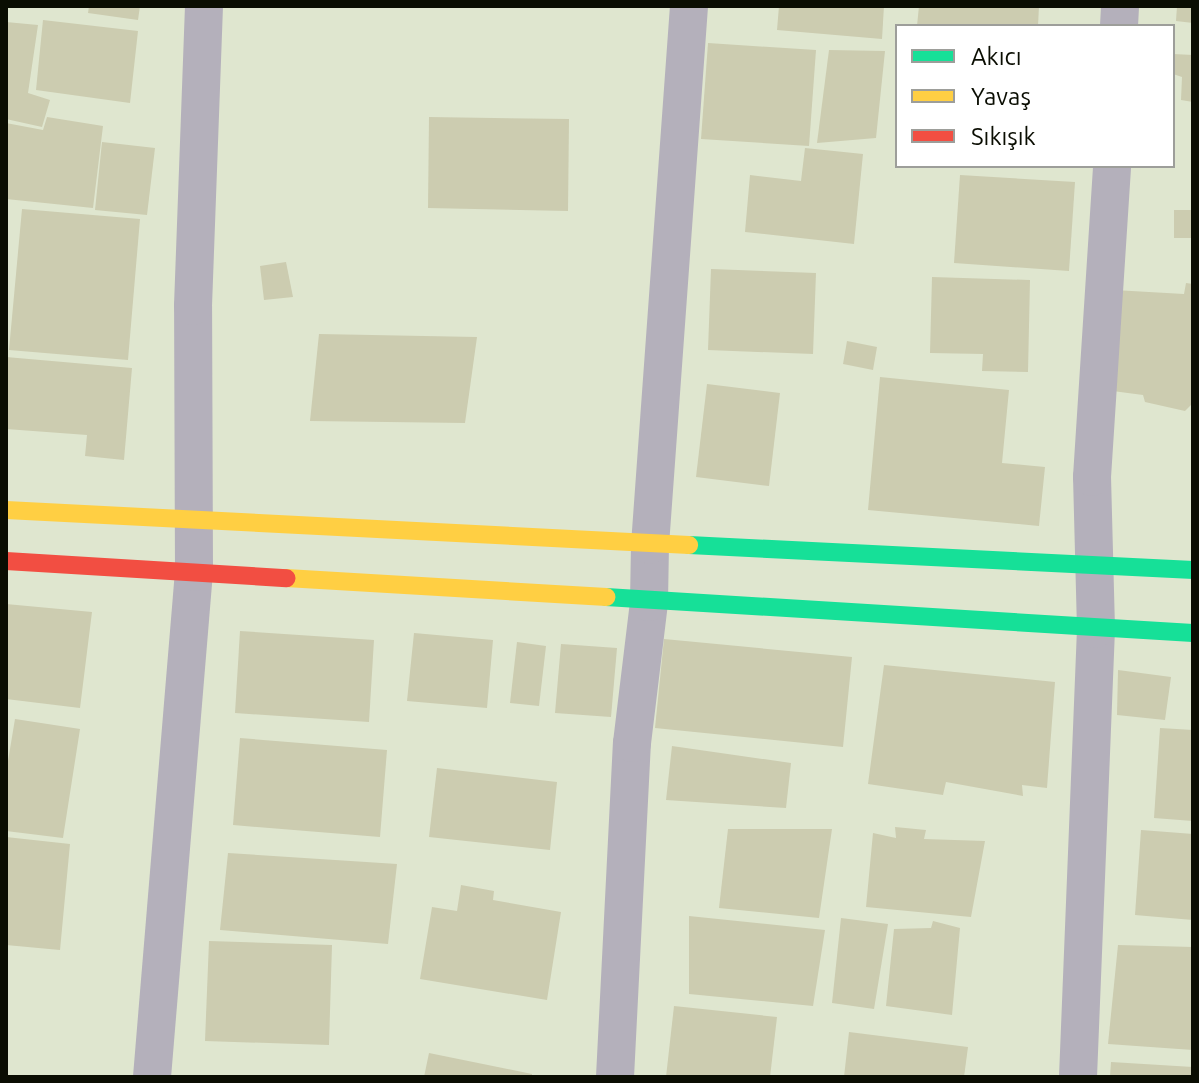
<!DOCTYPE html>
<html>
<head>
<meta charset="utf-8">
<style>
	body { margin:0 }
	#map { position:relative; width:1199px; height:1083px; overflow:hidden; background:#dfe6cf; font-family:Ubuntu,sans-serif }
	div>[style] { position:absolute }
	.building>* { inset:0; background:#ccccb0 }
	.street>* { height:38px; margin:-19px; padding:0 19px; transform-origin:19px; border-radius:19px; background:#b4b0bb }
	.fast>* { height:18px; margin:-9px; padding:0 9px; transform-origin:9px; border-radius:9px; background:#16e098 }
	.slow>* { height:18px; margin:-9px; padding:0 9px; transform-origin:9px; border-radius:9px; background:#ffcf43 }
	.jam>* { height:18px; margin:-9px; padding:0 9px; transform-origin:9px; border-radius:9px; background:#f24e42 }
	span { translate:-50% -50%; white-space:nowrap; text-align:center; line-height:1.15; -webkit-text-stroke:6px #fff; paint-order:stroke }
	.frame { position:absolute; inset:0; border:8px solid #0a0d02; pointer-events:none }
	.legend { position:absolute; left:895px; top:24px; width:280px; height:144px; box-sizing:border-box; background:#fff; border:2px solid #9d9e9a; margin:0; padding:10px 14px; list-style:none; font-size:24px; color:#0a0d02 }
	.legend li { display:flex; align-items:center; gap:16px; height:40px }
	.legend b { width:40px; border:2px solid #9d9e9a }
</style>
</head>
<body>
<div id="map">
	<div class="building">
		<i style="clip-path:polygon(89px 6px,140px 6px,138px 20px,88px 13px)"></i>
		<i style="clip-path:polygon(779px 6px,884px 6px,882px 39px,777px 30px)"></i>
		<i style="clip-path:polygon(919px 6px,1039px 6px,1038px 26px,917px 26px)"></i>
		<i style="clip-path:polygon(1177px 6px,1193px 6px,1193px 23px,1176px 21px)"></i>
		<i style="clip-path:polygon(43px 20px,138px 31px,130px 103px,36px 90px)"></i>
		<i style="clip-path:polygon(6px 22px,38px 25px,28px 93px,50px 100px,42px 127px,6px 119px)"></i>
		<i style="clip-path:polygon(708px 43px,816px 50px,809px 146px,701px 139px)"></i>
		<i style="clip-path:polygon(829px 50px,885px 51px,876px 138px,817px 143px)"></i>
		<i style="clip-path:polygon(1173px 54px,1193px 55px,1193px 102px,1181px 100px,1182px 77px,1173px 74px)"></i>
		<i style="clip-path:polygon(47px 117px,103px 126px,93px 208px,6px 199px,6px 123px,43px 130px)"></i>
		<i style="clip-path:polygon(429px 117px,569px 119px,568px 211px,428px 208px)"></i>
		<i style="clip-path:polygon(102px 142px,155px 148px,147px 215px,95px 210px)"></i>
		<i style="clip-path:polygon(805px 148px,863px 154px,854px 244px,745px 232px,750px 175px,801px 181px)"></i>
		<i style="clip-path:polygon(960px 175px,1075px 182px,1069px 271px,954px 263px)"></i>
		<i style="clip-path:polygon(22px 209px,140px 219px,128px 360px,9px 350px)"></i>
		<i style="clip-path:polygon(1174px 210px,1193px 210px,1193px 238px,1174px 238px)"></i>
		<i style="clip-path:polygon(286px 262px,293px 297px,264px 300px,260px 266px)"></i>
		<i style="clip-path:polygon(711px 269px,816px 273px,813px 354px,708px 350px)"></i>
		<i style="clip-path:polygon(932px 277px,1030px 280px,1028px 372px,982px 371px,983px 354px,930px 353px)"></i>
		<i style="clip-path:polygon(1186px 283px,1193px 284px,1193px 403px,1185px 411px,1145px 402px,1143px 395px,1105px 390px,1114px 290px,1184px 294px)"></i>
		<i style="clip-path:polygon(319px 334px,477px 337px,465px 423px,310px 421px)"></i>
		<i style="clip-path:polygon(847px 341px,877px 347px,873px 370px,843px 364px)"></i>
		<i style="clip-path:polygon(6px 357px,132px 368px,124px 460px,85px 456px,87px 435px,6px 429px)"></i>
		<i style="clip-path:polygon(880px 377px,1009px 390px,1002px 463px,1045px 467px,1039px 526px,868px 510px)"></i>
		<i style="clip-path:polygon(707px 384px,780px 393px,769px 486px,696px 477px)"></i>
		<i style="clip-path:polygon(6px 604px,92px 612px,80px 708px,6px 699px)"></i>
		<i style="clip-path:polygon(240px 631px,374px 640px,369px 722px,235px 713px)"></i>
		<i style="clip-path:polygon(414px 633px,493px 640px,487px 708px,407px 701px)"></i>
		<i style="clip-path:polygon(664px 639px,852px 657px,843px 747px,655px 728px)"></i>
		<i style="clip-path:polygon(517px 642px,546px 646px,539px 706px,510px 703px)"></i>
		<i style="clip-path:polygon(561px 644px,617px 648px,611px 717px,555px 713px)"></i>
		<i style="clip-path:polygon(884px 665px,1055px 682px,1047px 788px,1022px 785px,1023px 796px,946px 782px,943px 795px,868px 784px)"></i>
		<i style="clip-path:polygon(1118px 670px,1171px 677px,1165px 720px,1117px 715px)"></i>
		<i style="clip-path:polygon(15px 719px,80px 729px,63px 838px,6px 831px,6px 773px)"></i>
		<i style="clip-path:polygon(1160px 728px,1193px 730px,1193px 821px,1154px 818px)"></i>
		<i style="clip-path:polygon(240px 738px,387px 750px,380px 837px,233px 825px)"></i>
		<i style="clip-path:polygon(672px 746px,791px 763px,786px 808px,666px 800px)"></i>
		<i style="clip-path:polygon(437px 768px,557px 782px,550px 850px,429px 837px)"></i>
		<i style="clip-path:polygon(895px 827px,926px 830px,924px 839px,985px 841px,971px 917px,866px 907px,873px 833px,896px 838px)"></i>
		<i style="clip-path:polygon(728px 829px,832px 829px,819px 918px,719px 908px)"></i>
		<i style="clip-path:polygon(1141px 830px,1193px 834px,1193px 920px,1135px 915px)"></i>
		<i style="clip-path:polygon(6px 837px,70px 844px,60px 950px,6px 945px)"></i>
		<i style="clip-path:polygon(228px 853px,397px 864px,388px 944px,220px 930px)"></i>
		<i style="clip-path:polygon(461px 885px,494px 891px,493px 900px,561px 912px,547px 1000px,420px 979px,432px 907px,457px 911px)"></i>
		<i style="clip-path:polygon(689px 916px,825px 930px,813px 1006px,689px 994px)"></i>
		<i style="clip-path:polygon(841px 918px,888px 924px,874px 1009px,832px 1003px)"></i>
		<i style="clip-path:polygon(933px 921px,960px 928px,952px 1015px,886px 1006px,894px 929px,931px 928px)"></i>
		<i style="clip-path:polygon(209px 941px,332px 945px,329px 1045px,205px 1041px)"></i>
		<i style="clip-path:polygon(1118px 945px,1193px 947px,1193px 1050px,1108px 1044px)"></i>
		<i style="clip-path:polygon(674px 1006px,777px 1017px,770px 1077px,666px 1077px)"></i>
		<i style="clip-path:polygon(849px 1032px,968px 1047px,964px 1077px,844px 1077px)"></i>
		<i style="clip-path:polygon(429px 1053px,532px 1074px,532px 1077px,424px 1077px)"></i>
		<i style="clip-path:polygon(1111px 1062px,1193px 1067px,1193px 1077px,1110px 1077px)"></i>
	</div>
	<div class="street">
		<i style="left:1119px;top:26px;width:20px;rotate:-87deg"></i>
		<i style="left:152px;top:1077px;width:507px;rotate:-85.25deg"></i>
		<i style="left:194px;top:572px;width:266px;rotate:-90.2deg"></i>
		<i style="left:193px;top:306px;width:300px;rotate:-87.9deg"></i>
		<i style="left:615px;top:1077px;width:334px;rotate:-87.1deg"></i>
		<i style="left:632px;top:743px;width:142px;rotate:-83.1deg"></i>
		<i style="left:649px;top:602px;width:57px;rotate:-89deg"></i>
		<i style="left:650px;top:545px;width:540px;rotate:-85.86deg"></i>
		<i style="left:1078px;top:1077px;width:448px;rotate:-87.7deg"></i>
		<i style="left:1096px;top:629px;width:152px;rotate:-91.5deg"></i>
		<i style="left:1092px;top:477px;width:312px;rotate:-86.3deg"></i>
	</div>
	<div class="fast">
		<i style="left:689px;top:545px;width:505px;rotate:2.84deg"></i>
		<i style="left:606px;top:597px;width:588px;rotate:3.51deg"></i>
	</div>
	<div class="slow">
		<i style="left:6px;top:510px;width:684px;rotate:2.93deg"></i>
		<i style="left:286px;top:578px;width:321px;rotate:3.4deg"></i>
	</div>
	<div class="jam">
		<i style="left:6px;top:561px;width:281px;rotate:3.5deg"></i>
	</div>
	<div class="frame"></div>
	<ul class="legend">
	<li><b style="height:10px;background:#16e098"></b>Akıcı</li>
	<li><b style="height:10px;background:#ffcf43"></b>Yavaş</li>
	<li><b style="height:10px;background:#f24e42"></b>Sıkışık</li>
	</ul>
</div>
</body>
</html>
